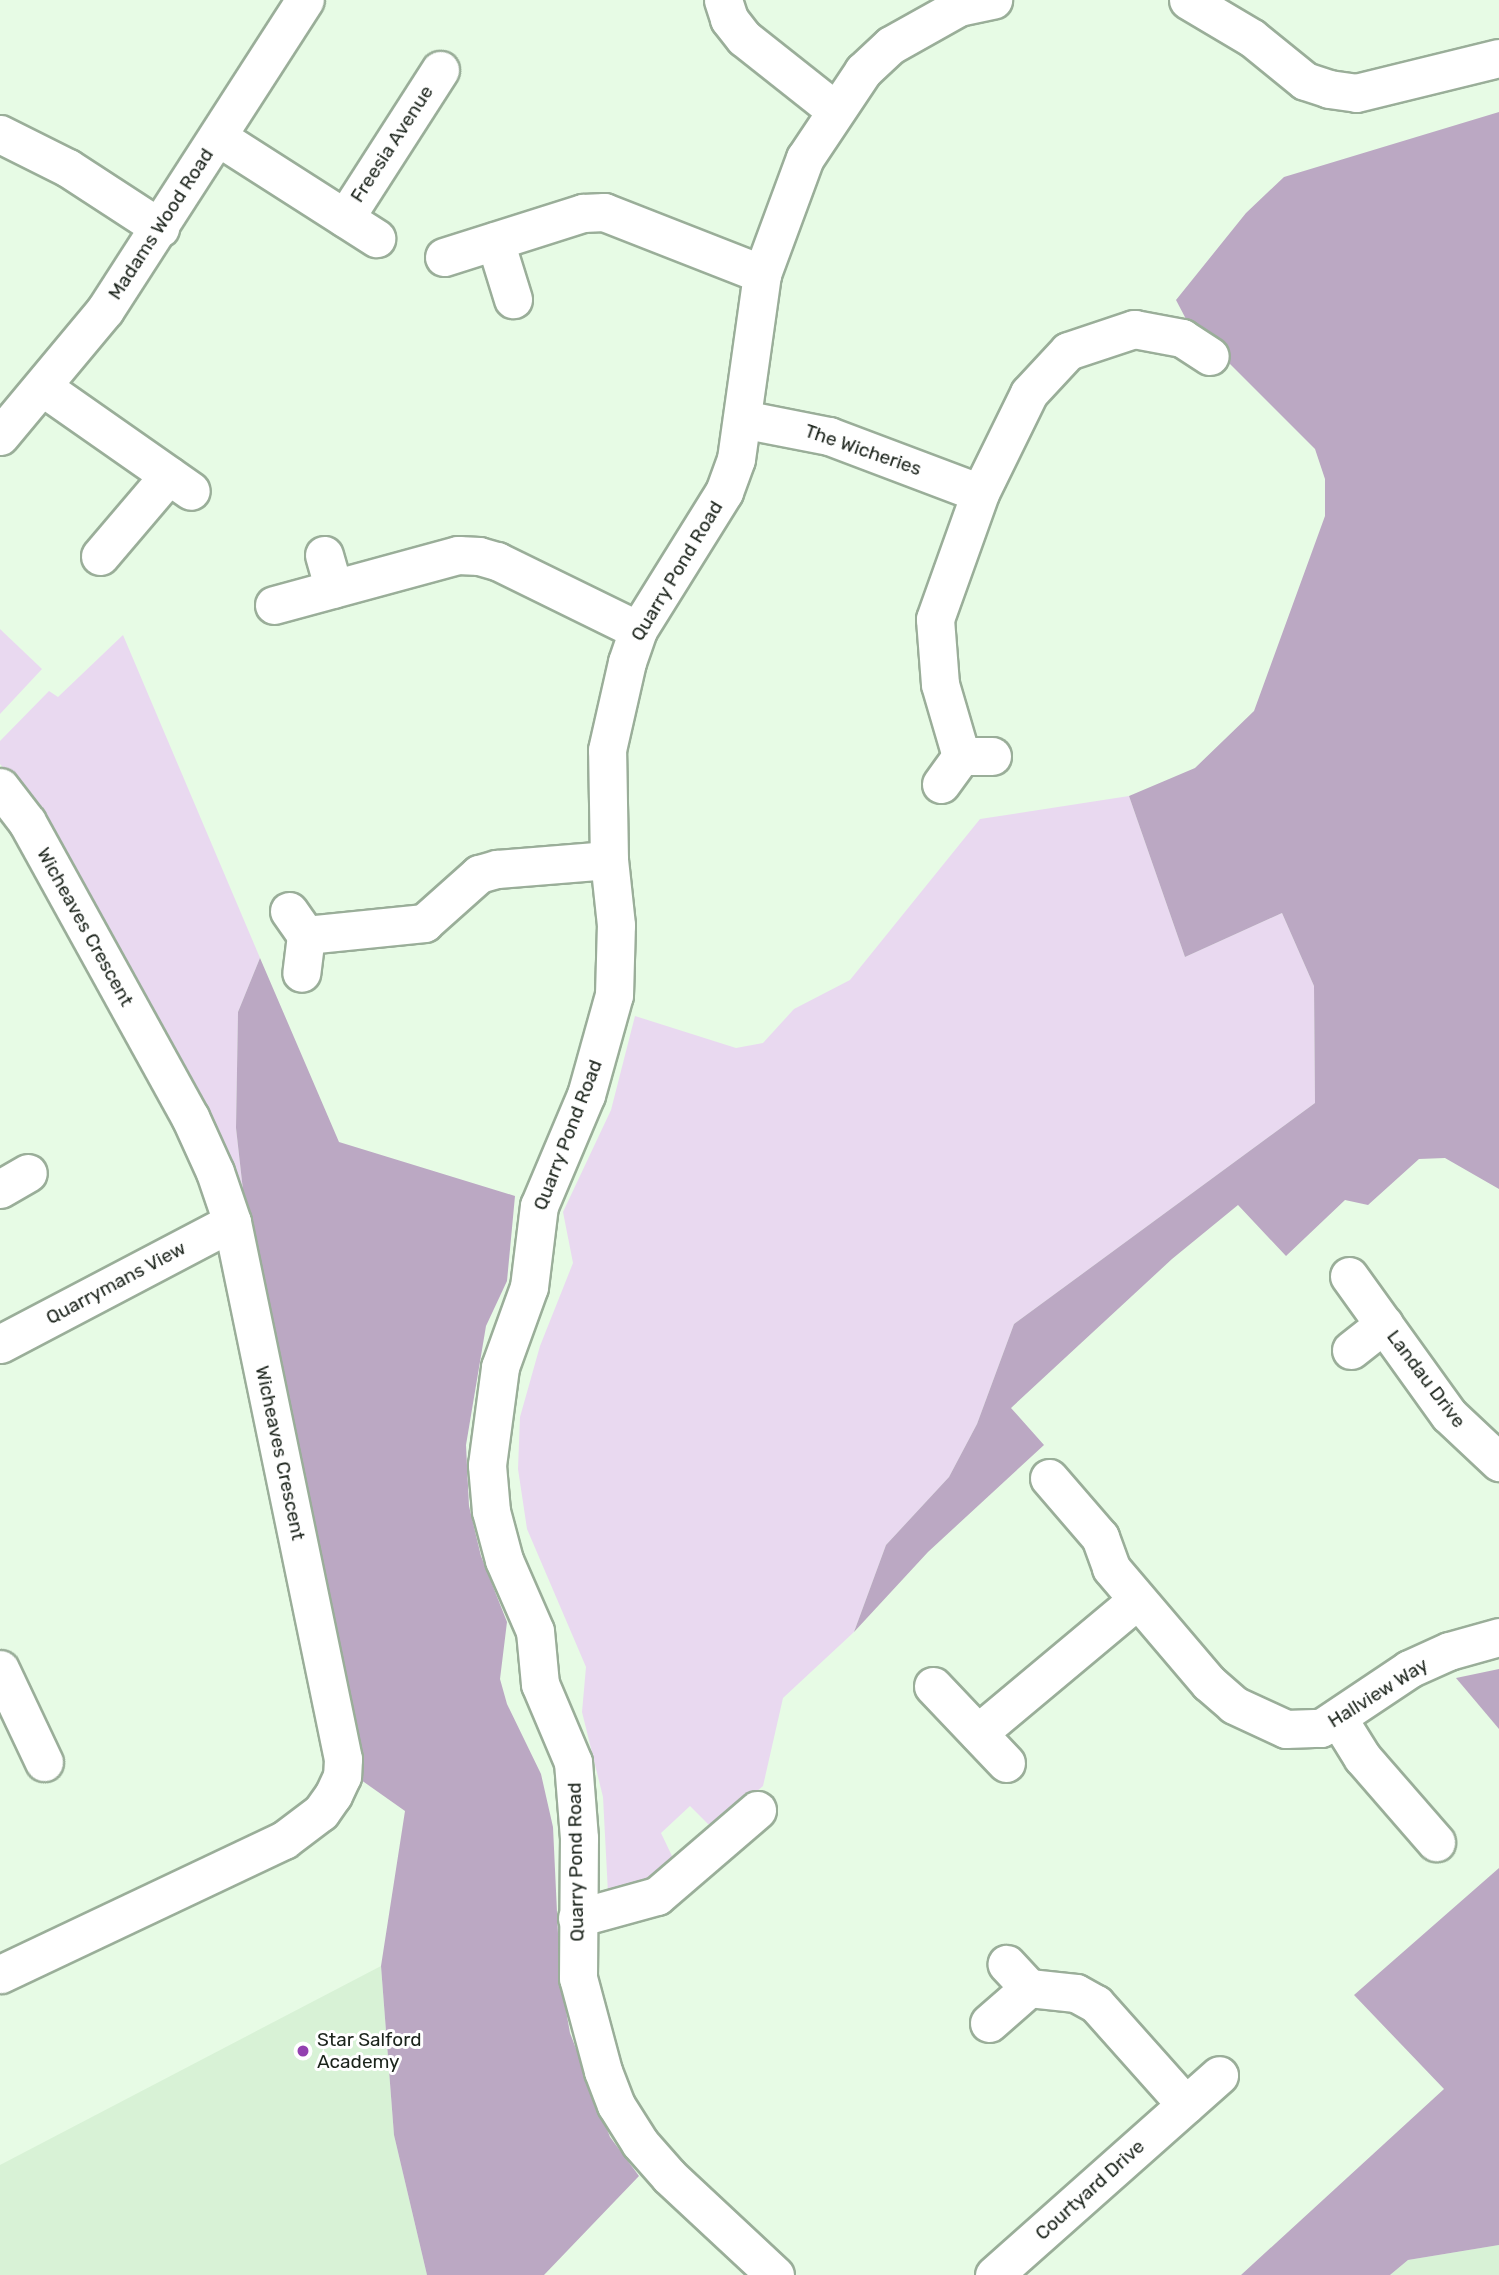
<!DOCTYPE html>
<html>
<head>
<meta charset="utf-8">
<style>
	body { margin:0 }
	#map { position:relative; width:1499px; height:2275px; overflow:hidden; background:#e7fbe5; font-family:Rubik,sans-serif }
	div>[style] { position:absolute }
	.built>* { inset:0; background:#d8f2d6 }
	.green>* { inset:0; background:#e9d9f0 }
	.forest>* { inset:0; background:#bba8c3 }
	.roads { filter:drop-shadow(2px 0 #9aae99) drop-shadow(-2px 0 #9aae99) drop-shadow(0 2px #9aae99) drop-shadow(0 -2px #9aae99) }
	.minor>* { height:37px; margin:-18.5px; padding:0 18.5px; transform-origin:18.5px; border-radius:18.5px; background:#fff }
	.dots>* { width:19px; height:19px; translate:-50% -50%; box-sizing:border-box; border:4px solid #fff; border-radius:50% }
	span { translate:-50% -50%; white-space:nowrap; text-align:center; line-height:1.15; -webkit-text-stroke:6px #fff; paint-order:stroke }
	.street-label { font-size:19px; color:#1c241c }
	.poi-label { font-size:19px; color:#1c241c }
	.left { translate:0 -50%; text-align:left }
</style>
</head>
<body>
<div id="map">
	<div class="built">
		<i style="clip-path:polygon(381px 1966px,394px 2135px,427px 2275px,0 2275px,0 2165px)"></i>
		<i style="clip-path:polygon(1499px 2245px,1499px 2275px,1390px 2275px,1408px 2260px)"></i>
	</div>
	<div class="green">
		<i style="clip-path:polygon(0 629px,42px 669px,0 714px)"></i>
		<i style="clip-path:polygon(123px 635px,260px 958px,238px 1012px,236px 1128px,244px 1199px,211px 1122px,36px 804px,0 764px,0 741px,49px 691px,58px 697px)"></i>
		<i style="clip-path:polygon(1129px 796px,1185px 957px,1282px 913px,1314px 986px,1315px 1103px,1014px 1324px,977px 1424px,949px 1477px,886px 1545px,854px 1632px,783px 1698px,763px 1786px,719px 1824px,708px 1824px,690px 1806px,661px 1833px,672px 1856px,669px 1869px,647px 1887px,608px 1893px,603px 1797px,582px 1712px,586px 1667px,527px 1529px,518px 1469px,520px 1417px,540px 1346px,573px 1263px,563px 1212px,611px 1110px,635px 1016px,736px 1048px,763px 1043px,794px 1009px,850px 980px,980px 819px)"></i>
	</div>
	<div class="forest">
		<i style="clip-path:polygon(1499px 112px,1499px 1189px,1445px 1158px,1419px 1159px,1368px 1205px,1345px 1200px,1286px 1256px,1238px 1205px,1172px 1259px,1011px 1408px,1044px 1445px,928px 1552px,854px 1632px,886px 1545px,949px 1477px,977px 1424px,1014px 1324px,1315px 1103px,1314px 986px,1282px 913px,1185px 957px,1129px 796px,1195px 768px,1254px 711px,1325px 516px,1325px 479px,1315px 449px,1187px 321px,1176px 300px,1246px 213px,1284px 177px)"></i>
		<i style="clip-path:polygon(260px 958px,339px 1142px,515px 1196px,507px 1281px,486px 1326px,466px 1445px,469px 1506px,481px 1556px,507px 1622px,500px 1679px,507px 1704px,541px 1774px,553px 1827px,560px 1976px,570px 2033px,610px 2137px,639px 2176px,544px 2275px,427px 2275px,394px 2135px,381px 1966px,405px 1811px,354px 1775px,244px 1199px,236px 1128px,238px 1012px)"></i>
		<i style="clip-path:polygon(1499px 1669px,1499px 1729px,1456px 1678px)"></i>
		<i style="clip-path:polygon(1499px 1868px,1499px 2245px,1408px 2260px,1390px 2275px,1241px 2275px,1444px 2089px,1354px 1995px)"></i>
	</div>
	<div class="roads">
		<div class="minor">
			<i style="left:723px;top:0;width:20px;rotate:72deg"></i>
			<i style="left:729px;top:19px;width:24px;rotate:52deg"></i>
			<i style="left:744px;top:38px;width:116px;rotate:38.4deg"></i>
			<i style="left:1188px;top:0;width:74px;rotate:30.7deg"></i>
			<i style="left:1252px;top:38px;width:68px;rotate:39.1deg"></i>
			<i style="left:1305px;top:81px;width:25px;rotate:18deg"></i>
			<i style="left:1329px;top:89px;width:27px;rotate:8deg"></i>
			<i style="left:1356px;top:93px;width:147px;rotate:-13.8deg"></i>
			<i style="left:0;top:134px;width:76px;rotate:26.6deg"></i>
			<i style="left:68px;top:168px;width:110px;rotate:33.1deg"></i>
			<i style="left:218px;top:137px;width:188px;rotate:32.6deg"></i>
			<i style="left:345px;top:218px;width:176px;rotate:-57.3deg"></i>
			<i style="left:495px;top:241px;width:61px;rotate:72.8deg"></i>
			<i style="left:444px;top:257px;width:146px;rotate:-17.6deg"></i>
			<i style="left:583px;top:213px;width:21px;rotate:-3deg"></i>
			<i style="left:604px;top:212px;width:170px;rotate:21.4deg"></i>
			<i style="left:44px;top:388px;width:179px;rotate:35deg"></i>
			<i style="left:742px;top:419px;width:89px;rotate:11.1deg"></i>
			<i style="left:829px;top:436px;width:161px;rotate:20.7deg"></i>
			<i style="left:0;top:436px;width:164px;rotate:-50.2deg"></i>
			<i style="left:105px;top:310px;width:369px;rotate:-57.2deg"></i>
			<i style="left:324px;top:555px;width:35px;rotate:74deg"></i>
			<i style="left:100px;top:556px;width:106px;rotate:-49.6deg"></i>
			<i style="left:274px;top:605px;width:191px;rotate:-15.2deg"></i>
			<i style="left:458px;top:555px;width:21px;rotate:3deg"></i>
			<i style="left:479px;top:556px;width:19px;rotate:16deg"></i>
			<i style="left:497px;top:561px;width:157px;rotate:26.1deg"></i>
			<i style="left:961px;top:756px;width:75px;rotate:-106.3deg"></i>
			<i style="left:940px;top:684px;width:65px;rotate:-94.4deg"></i>
			<i style="left:935px;top:619px;width:134px;rotate:-70.3deg"></i>
			<i style="left:980px;top:493px;width:111px;rotate:-63.9deg"></i>
			<i style="left:1029px;top:393px;width:57px;rotate:-47.1deg"></i>
			<i style="left:1068px;top:351px;width:70px;rotate:-18.4deg"></i>
			<i style="left:1134px;top:329px;width:49px;rotate:10.6deg"></i>
			<i style="left:1182px;top:338px;width:33px;rotate:33deg"></i>
			<i style="left:941px;top:784px;width:34px;rotate:-54deg"></i>
			<i style="left:961px;top:756px;width:31px"></i>
			<i style="left:0;top:787px;width:44px;rotate:52.4deg"></i>
			<i style="left:27px;top:822px;width:337px;rotate:61.1deg"></i>
			<i style="left:190px;top:1117px;width:60px;rotate:65.6deg"></i>
			<i style="left:215px;top:1172px;width:53px;rotate:71.2deg"></i>
			<i style="left:232px;top:1222px;width:548px;rotate:78.32deg"></i>
			<i style="left:343px;top:1759px;width:17px;rotate:93deg"></i>
			<i style="left:342px;top:1776px;width:21px;rotate:115deg"></i>
			<i style="left:333px;top:1795px;width:21px;rotate:125deg"></i>
			<i style="left:321px;top:1812px;width:46px;rotate:142.9deg"></i>
			<i style="left:284px;top:1840px;width:314px;rotate:154.7deg"></i>
			<i style="left:289px;top:911px;width:29px;rotate:55deg"></i>
			<i style="left:306px;top:935px;width:38px;rotate:97deg"></i>
			<i style="left:306px;top:935px;width:119px;rotate:-5.8deg"></i>
			<i style="left:424px;top:923px;width:74px;rotate:-41.7deg"></i>
			<i style="left:479px;top:874px;width:19px;rotate:-16deg"></i>
			<i style="left:497px;top:869px;width:112px;rotate:-4.6deg"></i>
			<i style="left:0;top:1189px;width:32px;rotate:-30deg"></i>
			<i style="left:1349px;top:1276px;width:171px;rotate:54.3deg"></i>
			<i style="left:1449px;top:1415px;width:69px;rotate:43.2deg"></i>
			<i style="left:0;top:1344px;width:262px;rotate:-27.7deg"></i>
			<i style="left:1351px;top:1350px;width:42px;rotate:-38.2deg"></i>
			<i style="left:1049px;top:1478px;width:78px;rotate:49.2deg"></i>
			<i style="left:1100px;top:1537px;width:33px;rotate:70deg"></i>
			<i style="left:1111px;top:1568px;width:151px;rotate:49.6deg"></i>
			<i style="left:1209px;top:1683px;width:33px;rotate:41deg"></i>
			<i style="left:1234px;top:1705px;width:57px;rotate:24.8deg"></i>
			<i style="left:1286px;top:1729px;width:35px;rotate:-2deg"></i>
			<i style="left:1321px;top:1728px;width:106px;rotate:-33.8deg"></i>
			<i style="left:1409px;top:1669px;width:44px;rotate:-24.2deg"></i>
			<i style="left:1449px;top:1651px;width:52px;rotate:-15.6deg"></i>
			<i style="left:0;top:1669px;width:103px;rotate:64.7deg"></i>
			<i style="left:933px;top:1686px;width:106px;rotate:46.5deg"></i>
			<i style="left:1339px;top:1720px;width:44px;rotate:58.1deg"></i>
			<i style="left:1362px;top:1757px;width:113px;rotate:49deg"></i>
			<i style="left:978px;top:1733px;width:207px;rotate:-39.9deg"></i>
			<i style="left:577px;top:1918px;width:83px;rotate:-15.4deg"></i>
			<i style="left:657px;top:1896px;width:132px;rotate:-40.7deg"></i>
			<i style="left:1029px;top:1988px;width:47px;rotate:6.1deg"></i>
			<i style="left:1076px;top:1993px;width:23px;rotate:29deg"></i>
			<i style="left:1096px;top:2004px;width:135px;rotate:48.3deg"></i>
			<i style="left:989px;top:2023px;width:53px;rotate:-41.2deg"></i>
			<i style="left:1029px;top:1988px;width:33px;rotate:-133deg"></i>
			<i style="left:775px;top:2275px;width:145px;rotate:-137deg"></i>
			<i style="left:669px;top:2176px;width:44px;rotate:-131.3deg"></i>
			<i style="left:640px;top:2143px;width:45px;rotate:-122.3deg"></i>
			<i style="left:616px;top:2105px;width:36px;rotate:-111deg"></i>
			<i style="left:603px;top:2071px;width:96px;rotate:-105deg"></i>
			<i style="left:578px;top:1978px;width:140px;rotate:-89.6deg"></i>
			<i style="left:579px;top:1838px;width:76px;rotate:-94.5deg"></i>
			<i style="left:573px;top:1762px;width:85px;rotate:-112.9deg"></i>
			<i style="left:540px;top:1684px;width:53px;rotate:-95.4deg"></i>
			<i style="left:535px;top:1631px;width:77px;rotate:-113.6deg"></i>
			<i style="left:504px;top:1560px;width:51px;rotate:-104.9deg"></i>
			<i style="left:491px;top:1511px;width:46px;rotate:-95deg"></i>
			<i style="left:487px;top:1465px;width:99px;rotate:-82.4deg"></i>
			<i style="left:500px;top:1367px;width:85px;rotate:-70.1deg"></i>
			<i style="left:529px;top:1287px;width:82px;rotate:-83deg"></i>
			<i style="left:539px;top:1206px;width:121px;rotate:-67.1deg"></i>
			<i style="left:586px;top:1095px;width:104px;rotate:-74.4deg"></i>
			<i style="left:614px;top:995px;width:70px;rotate:-88.4deg"></i>
			<i style="left:616px;top:925px;width:65px;rotate:-96.1deg"></i>
			<i style="left:609px;top:860px;width:110px;rotate:-91deg"></i>
			<i style="left:607px;top:750px;width:90px;rotate:-77.2deg"></i>
			<i style="left:627px;top:662px;width:34px;rotate:-71deg"></i>
			<i style="left:638px;top:630px;width:163px;rotate:-58.1deg"></i>
			<i style="left:724px;top:492px;width:35px;rotate:-70deg"></i>
			<i style="left:736px;top:459px;width:187px;rotate:-82deg"></i>
			<i style="left:762px;top:274px;width:124px;rotate:-69.7deg"></i>
			<i style="left:805px;top:158px;width:105px;rotate:-56.3deg"></i>
			<i style="left:863px;top:71px;width:38px;rotate:-43deg"></i>
			<i style="left:891px;top:45px;width:78px;rotate:-29.2deg"></i>
			<i style="left:959px;top:7px;width:35px;rotate:-12deg"></i>
			<i style="left:994px;top:2275px;width:301px;rotate:-41.6deg"></i>
		</div>
	</div>
	<div class="dots">
		<i style="left:303px;top:2051px;background:#9240af"></i>
	</div>
	<div class="street-label">
		<span style="left:392px;top:144px;rotate:-57deg">Freesia Avenue</span>
		<span style="left:161px;top:224px;rotate:-57deg">Madams Wood Road</span>
		<span style="left:863px;top:450px;rotate:19deg">The Wicheries</span>
		<span style="left:677px;top:571px;rotate:-59deg">Quarry Pond Road</span>
		<span style="left:85px;top:927px;rotate:61deg">Wicheaves Crescent</span>
		<span style="left:568px;top:1135px;rotate:-69deg">Quarry Pond Road</span>
		<span style="left:116px;top:1283px;rotate:-28deg">Quarrymans View</span>
		<span style="left:1426px;top:1379px;rotate:53deg">Landau Drive</span>
		<span style="left:280px;top:1453px;rotate:78deg">Wicheaves Crescent</span>
		<span style="left:1378px;top:1693px;rotate:-32deg">Hallview Way</span>
		<span style="left:576px;top:1862px;rotate:-91deg">Quarry Pond Road</span>
		<span style="left:1090px;top:2190px;rotate:-42deg">Courtyard Drive</span>
	</div>
	<div class="poi-label">
		<span class="left" style="left:317px;top:2051px">Star Salford<br>Academy</span>
	</div>
</div>
</body>
</html>
